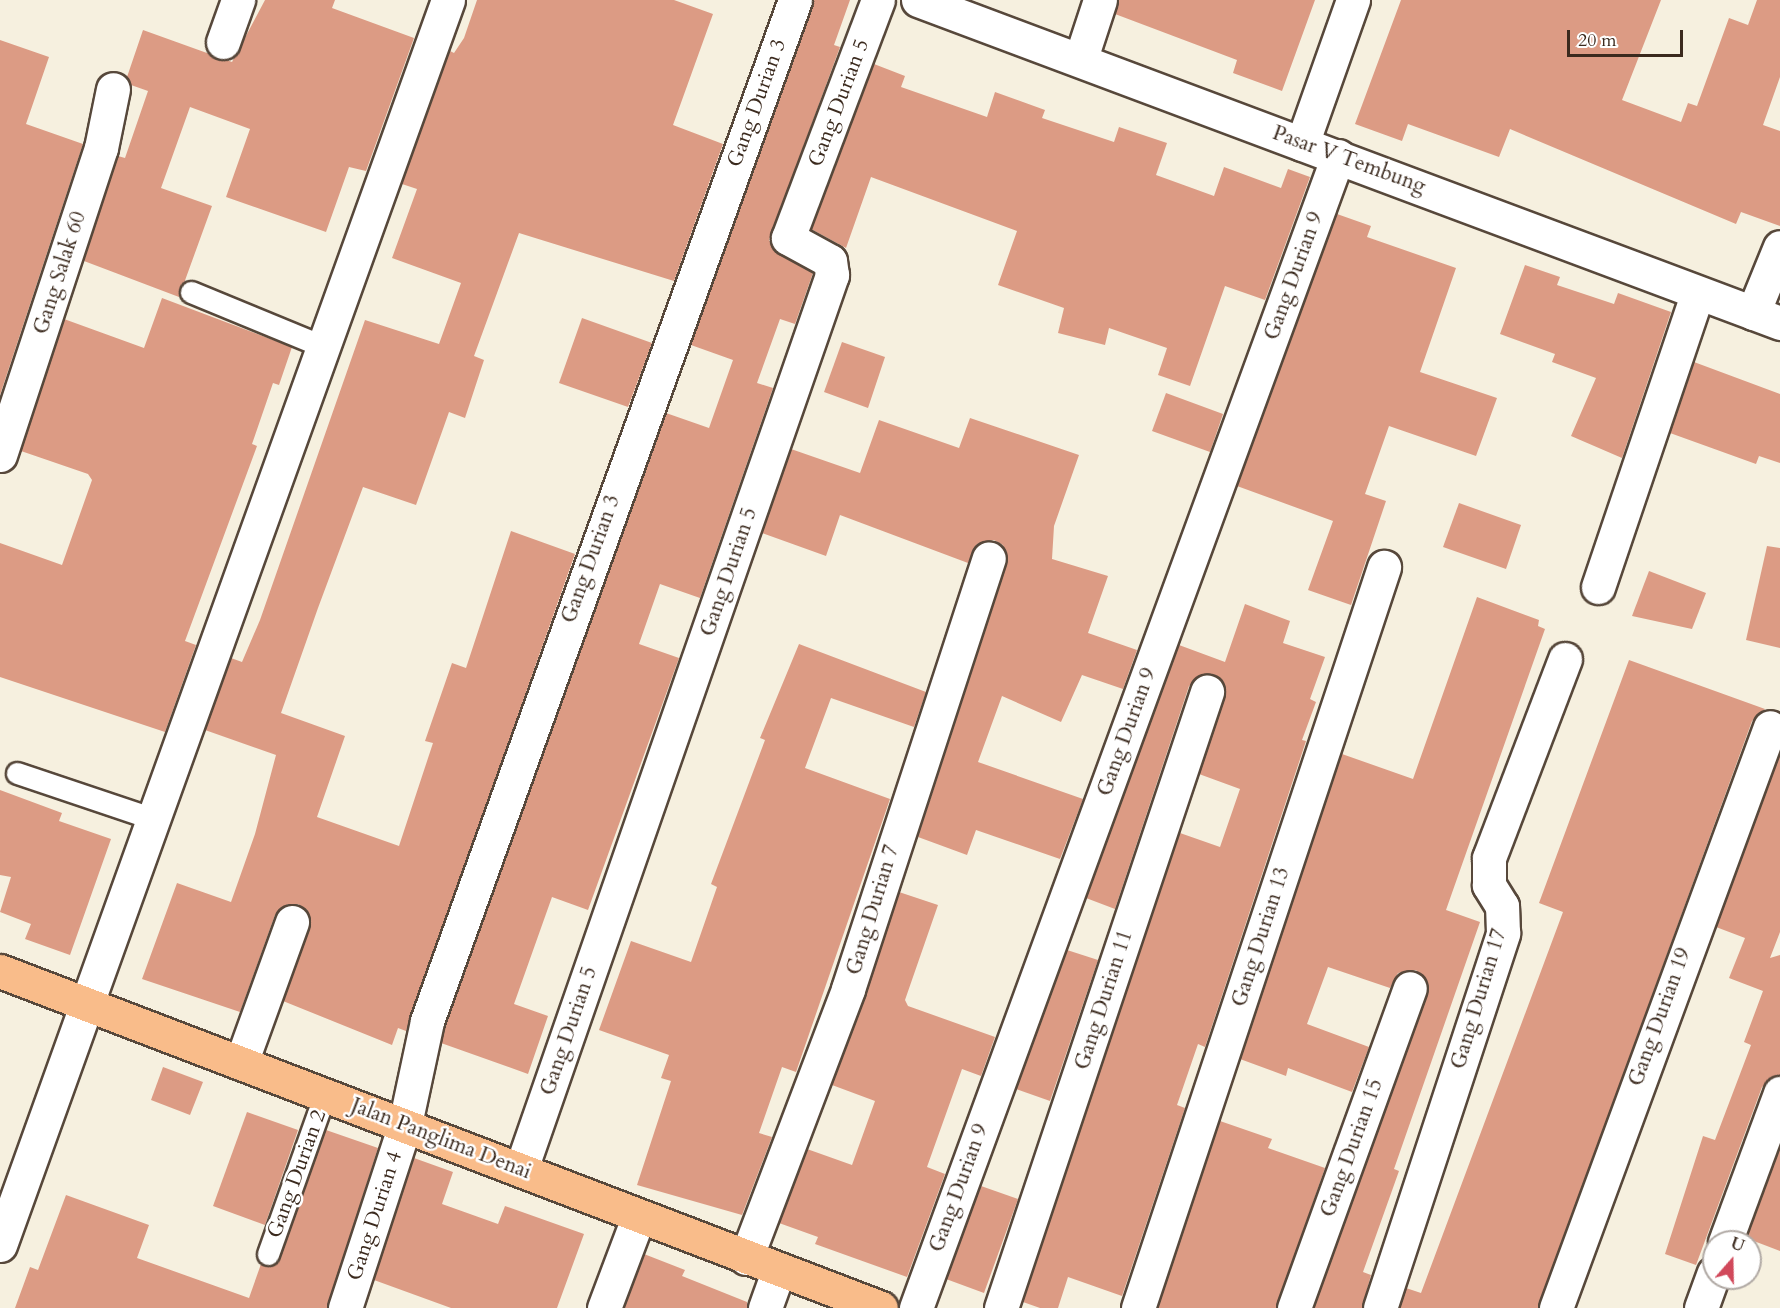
<!DOCTYPE html>
<html>
<head>
<meta charset="utf-8">
<style>
	body { margin:0 }
	#map { position:relative; width:1780px; height:1308px; overflow:hidden; background:#f6f0df; font-family:Cardo,serif }
	div>[style] { position:absolute }
	.building>* { inset:0; background:#dc9b84 }
	.roads { filter:drop-shadow(2px 0 #57483b) drop-shadow(-2px 0 #57483b) drop-shadow(0 2px #57483b) drop-shadow(0 -2px #57483b) }
	.service>* { height:21px; margin:-10.5px; padding:0 10.5px; transform-origin:10.5px; border-radius:10.5px; background:#fff }
	.minor>* { height:33px; margin:-16.5px; padding:0 16.5px; transform-origin:16.5px; border-radius:16.5px; background:#fff }
	.primary>* { height:33px; margin:-16.5px; padding:0 16.5px; transform-origin:16.5px; border-radius:16.5px; background:#f9bc8a }
	span { translate:-50% -50%; white-space:nowrap; text-align:center; line-height:1.15; -webkit-text-stroke:5px #fff; paint-order:stroke }
	.street-label { font-size:21px; color:#3b2a1e }
	.north { position:absolute; left:1702px; top:1230px; width:60px; height:60px; box-sizing:border-box; background:#fff; border:2px solid #b1aaa5; border-radius:50%; rotate:20deg; font-size:16px; font-weight:700; line-height:24px; text-align:center; color:#3b2a1e }
	.north::after { content:''; display:block; margin:auto; width:21px; height:27px; background:#d1495b; clip-path:polygon(50% 0,100% 100%,50% 72%,0 100%) }
	.scale { position:absolute; left:1567px; top:30px; width:116px; height:27px; box-sizing:border-box; border:3px solid #3b2a1e; border-top:0; padding-left:8px; font-size:18px; line-height:21px; white-space:nowrap; color:#3b2a1e; -webkit-text-stroke:4px #fff; paint-order:stroke }
</style>
</head>
<body>
<div id="map">
	<div class="building">
		<i style="clip-path:polygon(265px 0,335px 0,332px 8px,414px 38px,366px 171px,349px 167px,326px 232px,226px 197px,250px 129px,190px 107px,161px 188px,212px 206px,179px 297px,84px 261px,118px 156px,125px 158px,148px 91px,131px 85px,127px 77px,143px 30px,232px 62px)"></i>
		<i style="clip-path:polygon(477px 0,674px 0,713px 14px,673px 125px,723px 144px,674px 281px,519px 233px,474px 356px,484px 360px,465px 418px,449px 412px,416px 505px,363px 487px,318px 608px,281px 713px,345px 736px,317px 817px,399px 846px,433px 743px,425px 741px,452px 663px,466px 668px,511px 531px,575px 554px,406px 1031px,398px 1028px,392px 1045px,283px 1001px,310px 928px,307px 910px,298px 904px,288px 904px,275px 915px,240px 1012px,142px 979px,177px 883px,231px 902px,255px 834px,276px 755px,205px 730px,231px 658px,242px 662px,260px 620px,365px 320px,439px 344px,461px 283px,392px 258px,417px 189px,402px 184px,450px 51px,454px 53px,464px 38px)"></i>
		<i style="clip-path:polygon(814px 0,850px 0,834px 45px,840px 47px,769px 240px,779px 254px,813px 273px,795px 324px,780px 319px,757px 383px,773px 388px,700px 598px,660px 584px,639px 644px,679px 658px,588px 910px,552px 897px,514px 1004px,548px 1016px,528px 1074px,441px 1043px,445px 1026px,666px 413px,709px 428px,733px 360px,691px 345px)"></i>
		<i style="clip-path:polygon(1118px 0,1315px 0,1282px 91px,1233px 73px,1237px 60px,1115px 14px)"></i>
		<i style="clip-path:polygon(1401px 0,1661px 0,1622px 100px,1681px 122px,1688px 103px,1697px 106px,1729px 18px,1748px 25px,1757px 0,1780px 0,1780px 77px,1763px 125px,1780px 131px,1780px 226px,1741px 212px,1736px 224px,1510px 129px,1499px 157px,1408px 124px,1402px 141px,1355px 124px)"></i>
		<i style="clip-path:polygon(0 40px,49px 57px,26px 124px,83px 144px,0 395px)"></i>
		<i style="clip-path:polygon(874px 64px,905px 76px,901px 87px,987px 117px,995px 92px,1045px 110px,1042px 118px,1114px 142px,1119px 127px,1167px 143px,1156px 175px,1214px 196px,1224px 167px,1281px 188px,1288px 169px,1310px 177px,1265px 300px,1225px 286px,1190px 386px,1158px 375px,1167px 348px,1109px 328px,1105px 345px,1058px 333px,1064px 308px,998px 285px,1017px 231px,871px 177px,846px 248px,811px 229px)"></i>
		<i style="clip-path:polygon(1337px 214px,1371px 226px,1367px 237px,1456px 268px,1420px 372px,1497px 398px,1476px 456px,1389px 426px,1365px 494px,1386px 501px,1351px 605px,1308px 590px,1333px 521px,1237px 486px)"></i>
		<i style="clip-path:polygon(1525px 265px,1560px 277px,1557px 285px,1614px 304px,1618px 293px,1671px 312px,1622px 458px,1571px 436px,1596px 378px,1552px 362px,1555px 354px,1500px 334px)"></i>
		<i style="clip-path:polygon(162px 298px,292px 347px,279px 385px,273px 383px,252px 444px,257px 446px,185px 641px,196px 645px,165px 732px,0 677px,0 543px,62px 565px,92px 480px,88px 474px,21px 451px,64px 319px,144px 348px)"></i>
		<i style="clip-path:polygon(582px 318px,652px 343px,628px 407px,559px 383px)"></i>
		<i style="clip-path:polygon(842px 342px,885px 357px,868px 408px,824px 392px)"></i>
		<i style="clip-path:polygon(1694px 362px,1780px 394px,1780px 463px,1759px 456px,1756px 464px,1670px 433px)"></i>
		<i style="clip-path:polygon(1166px 393px,1223px 414px,1210px 452px,1152px 431px)"></i>
		<i style="clip-path:polygon(970px 418px,1079px 455px,1054px 526px,1052px 559px,1108px 576px,1088px 633px,1137px 650px,1123px 689px,1082px 675px,1061px 722px,1002px 696px,978px 762px,1083px 799px,1060px 859px,976px 830px,967px 855px,918px 837px,1007px 564px,1003px 545px,994px 540px,977px 544px,968px 563px,840px 515px,826px 556px,762px 533px,791px 449px,860px 473px,879px 420px,959px 448px)"></i>
		<i style="clip-path:polygon(1459px 503px,1521px 525px,1506px 569px,1443px 547px)"></i>
		<i style="clip-path:polygon(1767px 546px,1780px 548px,1780px 648px,1746px 640px)"></i>
		<i style="clip-path:polygon(1649px 571px,1706px 593px,1692px 629px,1632px 616px)"></i>
		<i style="clip-path:polygon(1477px 597px,1539px 620px,1538px 626px,1545px 629px,1446px 910px,1480px 922px,1394px 1169px,1399px 1171px,1363px 1272px,1371px 1275px,1362px 1308px,1314px 1308px,1428px 984px,1416px 970px,1398px 973px,1390px 988px,1328px 967px,1307px 1024px,1369px 1047px,1352px 1092px,1288px 1068px,1286px 1076px,1240px 1059px,1342px 754px,1413px 779px)"></i>
		<i style="clip-path:polygon(1245px 604px,1290px 621px,1283px 643px,1325px 657px,1310px 699px,1316px 702px,1302px 740px,1306px 741px,1205px 1047px,1198px 1044px,1177px 1105px,1185px 1108px,1122px 1296px,1068px 1277px,1058px 1308px,1040px 1308px,1023px 1302px,1180px 833px,1220px 847px,1240px 789px,1199px 774px,1225px 697px,1221px 680px,1213px 674px,1203px 674px,1189px 686px,1115px 909px,1086px 898px,1179px 645px,1225px 662px)"></i>
		<i style="clip-path:polygon(799px 644px,926px 692px,914px 727px,831px 698px,805px 768px,890px 799px,796px 1072px,782px 1067px,759px 1133px,772px 1137px,742px 1215px,637px 1185px,671px 1081px,661px 1078px,669px 1055px,599px 1030px,631px 941px,691px 962px,717px 887px,711px 884px,765px 740px,760px 738px)"></i>
		<i style="clip-path:polygon(1629px 660px,1765px 709px,1752px 721px,1538px 1308px,1400px 1308px,1406px 1288px,1421px 1293px,1563px 912px,1539px 903px)"></i>
		<i style="clip-path:polygon(1780px 754px,1780px 932px,1770px 958px,1780px 955px,1780px 1075px,1762px 1087px,1696px 1265px,1665px 1254px,1703px 1136px,1715px 1140px,1751px 1045px,1744px 1042px,1763px 991px,1729px 978px,1745px 938px,1716px 927px)"></i>
		<i style="clip-path:polygon(0 790px,62px 813px,59px 821px,111px 839px,70px 955px,25px 939px,31px 924px,0 912px,11px 877px,0 875px)"></i>
		<i style="clip-path:polygon(899px 892px,938px 905px,905px 1000px,908px 1006px,995px 1037px,981px 1076px,962px 1069px,927px 1167px,945px 1174px,907px 1277px,815px 1244px,818px 1237px,779px 1223px,807px 1149px,852px 1165px,875px 1101px,832px 1085px)"></i>
		<i style="clip-path:polygon(1067px 950px,1098px 960px,1050px 1101px,1016px 1089px)"></i>
		<i style="clip-path:polygon(163px 1067px,203px 1082px,190px 1115px,151px 1100px)"></i>
		<i style="clip-path:polygon(247px 1112px,298px 1130px,265px 1225px,213px 1206px)"></i>
		<i style="clip-path:polygon(1220px 1121px,1272px 1139px,1268px 1148px,1325px 1168px,1276px 1308px,1158px 1308px)"></i>
		<i style="clip-path:polygon(326px 1130px,378px 1148px,327px 1308px,15px 1308px,30px 1267px,38px 1270px,66px 1195px,149px 1225px,137px 1258px,249px 1298px,261px 1264px,271px 1266px,280px 1258px)"></i>
		<i style="clip-path:polygon(1780px 1147px,1780px 1251px,1746px 1238px)"></i>
		<i style="clip-path:polygon(414px 1158px,453px 1172px,442px 1204px,498px 1224px,505px 1206px,584px 1234px,557px 1308px,451px 1308px,374px 1280px)"></i>
		<i style="clip-path:polygon(981px 1186px,1018px 1199px,984px 1293px,946px 1279px)"></i>
		<i style="clip-path:polygon(644px 1254px,685px 1270px,682px 1276px,747px 1302px,747px 1308px,624px 1308px)"></i>
	</div>
	<div class="roads">
		<div class="service">
			<i style="left:191px;top:292px;width:147px;rotate:22.4deg"></i>
			<i style="left:17px;top:773px;width:148px;rotate:18.6deg"></i>
			<i style="left:268px;top:1254px;width:170px;rotate:-70.4deg"></i>
		</div>
		<div class="minor">
			<i style="left:918px;top:0;width:921px;rotate:20.54deg"></i>
			<i style="left:223px;top:42px;width:45px;rotate:-70.3deg"></i>
			<i style="left:1081px;top:58px;width:61px;rotate:-71.9deg"></i>
			<i style="left:1302px;top:144px;width:153px;rotate:-70.5deg"></i>
			<i style="left:1753px;top:313px;width:71px;rotate:-67.8deg"></i>
			<i style="left:0;top:455px;width:323px;rotate:-71.8deg"></i>
			<i style="left:101px;top:148px;width:60px;rotate:-78.5deg"></i>
			<i style="left:1598px;top:587px;width:309px;rotate:-71.3deg"></i>
			<i style="left:241px;top:1063px;width:150px;rotate:-70.1deg"></i>
			<i style="left:521px;top:1169px;width:947px;rotate:-70.82deg"></i>
			<i style="left:832px;top:275px;width:14px;rotate:-98deg"></i>
			<i style="left:830px;top:261px;width:48px;rotate:-151.3deg"></i>
			<i style="left:788px;top:238px;width:254px;rotate:-69.3deg"></i>
			<i style="left:1725px;top:1242px;width:159px;rotate:-69.7deg"></i>
			<i style="left:0;top:1245px;width:1323px;rotate:-70.21deg"></i>
			<i style="left:746px;top:1258px;width:288px;rotate:-69.2deg"></i>
			<i style="left:848px;top:989px;width:453px;rotate:-71.9deg"></i>
			<i style="left:345px;top:1308px;width:194px;rotate:-71.9deg"></i>
			<i style="left:405px;top:1124px;width:105px;rotate:-77.9deg"></i>
			<i style="left:427px;top:1021px;width:1085px;rotate:-70.18deg"></i>
			<i style="left:604px;top:1308px;width:96px;rotate:-69.3deg"></i>
			<i style="left:765px;top:1308px;width:41px;rotate:-70.3deg"></i>
			<i style="left:916px;top:1308px;width:1227px;rotate:-69.88deg"></i>
			<i style="left:1001px;top:1308px;width:650px;rotate:-71.51deg"></i>
			<i style="left:1138px;top:1308px;width:781px;rotate:-71.63deg"></i>
			<i style="left:1294px;top:1308px;width:340px;rotate:-70.1deg"></i>
			<i style="left:1380px;top:1308px;width:395px;rotate:-71.8deg"></i>
			<i style="left:1503px;top:933px;width:27px;rotate:-92deg"></i>
			<i style="left:1502px;top:906px;width:25px;rotate:-122deg"></i>
			<i style="left:1489px;top:885px;width:27px;rotate:-90deg"></i>
			<i style="left:1489px;top:858px;width:213px;rotate:-69.1deg"></i>
			<i style="left:1556px;top:1308px;width:619px;rotate:-69.78deg"></i>
			<i style="left:1701px;top:1308px;width:37px;rotate:-70deg"></i>
		</div>
		<div class="primary">
			<i style="left:0;top:971px;width:943px;rotate:20.93deg"></i>
		</div>
	</div>
	<div class="street-label">
		<span style="left:757px;top:103px;rotate:-70deg">Gang Durian 3</span>
		<span style="left:839px;top:103px;rotate:-69deg">Gang Durian 5</span>
		<span style="left:1349px;top:160px;rotate:20deg">Pasar V Tembung</span>
		<span style="left:60px;top:273px;rotate:-72deg">Gang Salak 60</span>
		<span style="left:1294px;top:276px;rotate:-70deg">Gang Durian 9</span>
		<span style="left:591px;top:559px;rotate:-70deg">Gang Durian 3</span>
		<span style="left:729px;top:572px;rotate:-71deg">Gang Durian 5</span>
		<span style="left:1127px;top:732px;rotate:-70deg">Gang Durian 9</span>
		<span style="left:873px;top:910px;rotate:-73deg">Gang Durian 7</span>
		<span style="left:1261px;top:937px;rotate:-72deg">Gang Durian 13</span>
		<span style="left:1479px;top:999px;rotate:-73deg">Gang Durian 17</span>
		<span style="left:1104px;top:1000px;rotate:-72deg">Gang Durian 11</span>
		<span style="left:1660px;top:1017px;rotate:-70deg">Gang Durian 19</span>
		<span style="left:569px;top:1031px;rotate:-71deg">Gang Durian 5</span>
		<span style="left:441px;top:1139px;rotate:21deg">Jalan Panglima Denai</span>
		<span style="left:1352px;top:1148px;rotate:-70deg">Gang Durian 15</span>
		<span style="left:297px;top:1174px;rotate:-70deg">Gang Durian 2</span>
		<span style="left:959px;top:1188px;rotate:-70deg">Gang Durian 9</span>
		<span style="left:375px;top:1216px;rotate:-72deg">Gang Durian 4</span>
	</div>
	<div class="north">U</div>
	<div class="scale">20 m</div>
</div>
</body>
</html>
